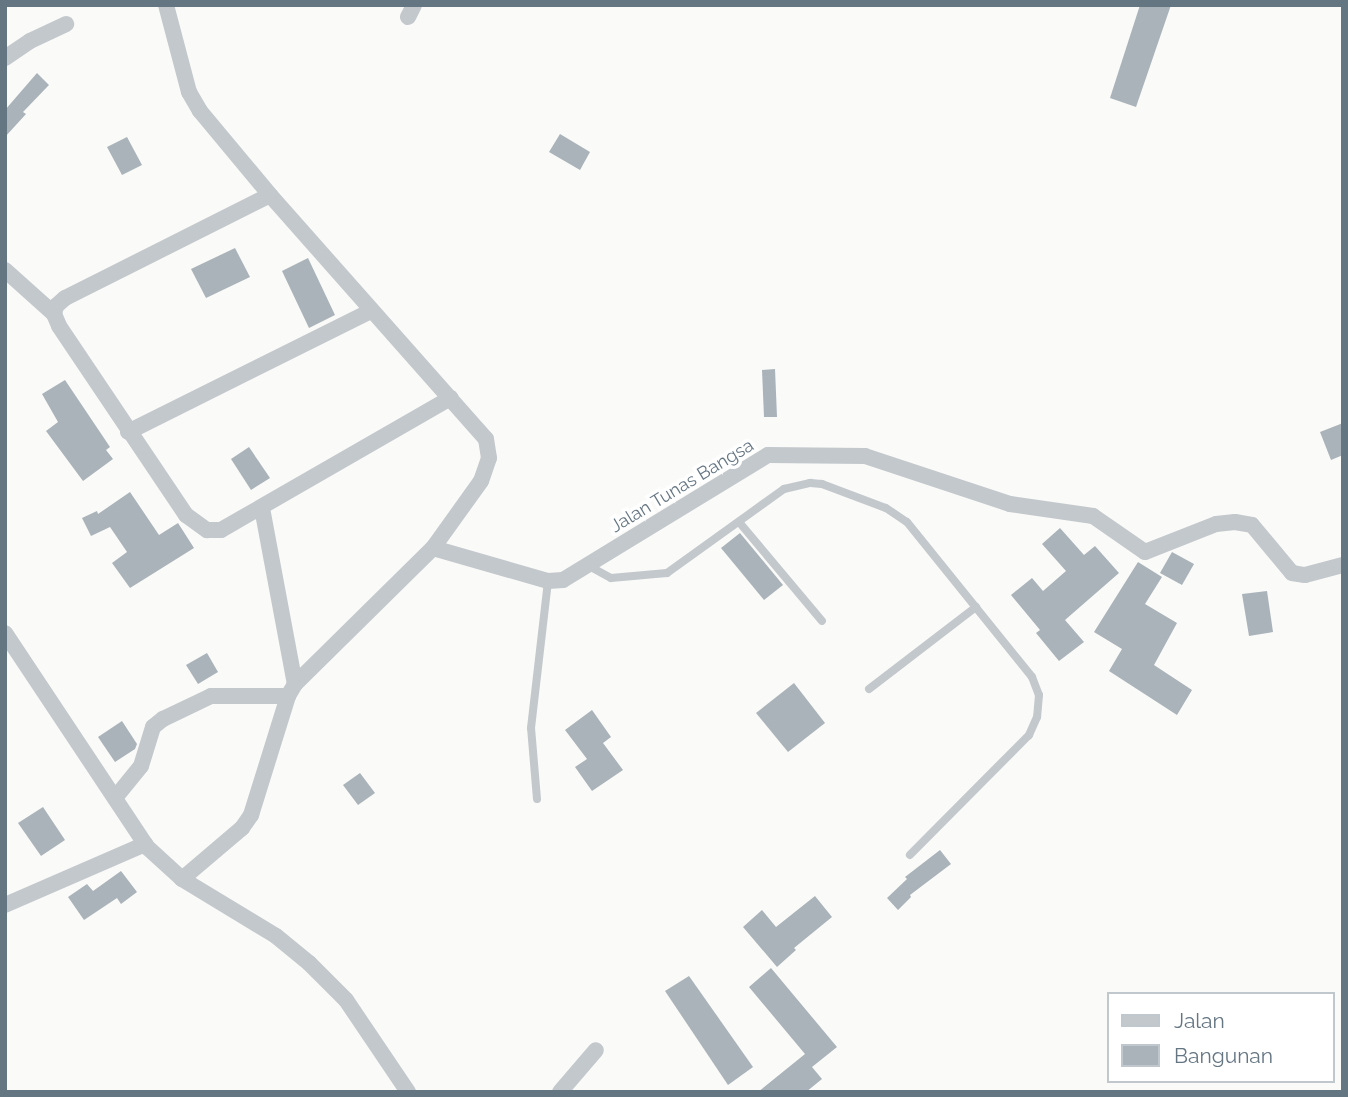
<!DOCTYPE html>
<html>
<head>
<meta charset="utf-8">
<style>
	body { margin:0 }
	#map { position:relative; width:1348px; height:1097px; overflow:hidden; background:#fafaf8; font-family:Raleway,sans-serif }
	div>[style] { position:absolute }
	.building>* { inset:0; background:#aab3b9 }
	.service>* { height:8px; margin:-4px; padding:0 4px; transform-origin:4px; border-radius:4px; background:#c3c8cc }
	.minor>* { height:16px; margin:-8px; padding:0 8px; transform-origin:8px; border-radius:8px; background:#c3c8cc }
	span { translate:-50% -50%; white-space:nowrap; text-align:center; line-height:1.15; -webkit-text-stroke:7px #fff; paint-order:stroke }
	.street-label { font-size:18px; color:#657683 }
	.frame { position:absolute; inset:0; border:7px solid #657683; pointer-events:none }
	.legend { position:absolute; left:1107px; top:992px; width:228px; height:91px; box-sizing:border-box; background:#fff; border:2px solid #c1c8cd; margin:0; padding:9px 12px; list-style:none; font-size:21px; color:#657683 }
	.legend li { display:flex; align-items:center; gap:14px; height:35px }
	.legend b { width:35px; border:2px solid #c1c8cd }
</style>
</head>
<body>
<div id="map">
	<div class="building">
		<i style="clip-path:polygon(1140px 5px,1171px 5px,1136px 107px,1110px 98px)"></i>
		<i style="clip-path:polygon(37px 73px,49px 85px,23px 112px,26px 114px,5px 137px,5px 110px)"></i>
		<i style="clip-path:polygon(560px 134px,590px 152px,580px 170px,549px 152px)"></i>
		<i style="clip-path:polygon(127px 137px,142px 165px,122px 175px,107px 147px)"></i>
		<i style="clip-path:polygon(235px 248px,250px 277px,206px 298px,191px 269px)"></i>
		<i style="clip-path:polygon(308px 258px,335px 315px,309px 328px,282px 271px)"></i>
		<i style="clip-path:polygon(775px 369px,777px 417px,764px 417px,762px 370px)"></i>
		<i style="clip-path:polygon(65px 380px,110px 447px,106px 450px,113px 459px,83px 481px,46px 431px,58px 422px,42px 394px)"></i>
		<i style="clip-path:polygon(1343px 423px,1343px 455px,1331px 460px,1320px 432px)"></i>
		<i style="clip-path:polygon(249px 447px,270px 478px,251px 490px,231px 459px)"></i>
		<i style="clip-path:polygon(130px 492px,159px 535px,178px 523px,194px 548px,130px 588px,112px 563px,127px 552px,110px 527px,91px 536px,82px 518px,97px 511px,98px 514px)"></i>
		<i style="clip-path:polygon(1060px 528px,1084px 555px,1095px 546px,1119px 573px,1065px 620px,1084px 642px,1059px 661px,1036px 633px,1040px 630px,1011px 595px,1032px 578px,1043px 591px,1066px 571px,1042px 544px)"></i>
		<i style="clip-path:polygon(740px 533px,783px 585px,764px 600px,721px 548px)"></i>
		<i style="clip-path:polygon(1172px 552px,1194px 564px,1182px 585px,1160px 573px)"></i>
		<i style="clip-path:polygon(1138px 562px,1162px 577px,1145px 604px,1177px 623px,1154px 665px,1192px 690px,1177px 715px,1109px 671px,1122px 649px,1094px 632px)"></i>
		<i style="clip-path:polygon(1267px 591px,1273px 632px,1249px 636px,1242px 594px)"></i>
		<i style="clip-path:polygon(207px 653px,218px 672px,198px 684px,186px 665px)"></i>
		<i style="clip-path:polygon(794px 683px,825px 723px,788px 752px,756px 713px)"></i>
		<i style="clip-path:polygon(592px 710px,611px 737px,603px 743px,623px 770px,592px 791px,575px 767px,587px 759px,565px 730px)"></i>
		<i style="clip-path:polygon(122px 721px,137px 744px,135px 749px,115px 762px,98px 737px)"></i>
		<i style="clip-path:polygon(360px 773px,375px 793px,358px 805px,343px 785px)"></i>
		<i style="clip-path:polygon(43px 807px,65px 840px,41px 856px,18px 823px)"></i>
		<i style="clip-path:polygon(940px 850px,951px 864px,910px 895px,911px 897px,898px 910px,887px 898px,907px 879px,905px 877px)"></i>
		<i style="clip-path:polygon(121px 871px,137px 892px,121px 904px,117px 898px,84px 920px,68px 897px,87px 884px,93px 891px)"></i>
		<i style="clip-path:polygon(815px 896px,832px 917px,794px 948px,796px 950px,777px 967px,743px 927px,762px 910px,776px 927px)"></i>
		<i style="clip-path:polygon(771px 968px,837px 1047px,812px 1067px,822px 1079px,806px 1092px,758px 1092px,805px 1054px,749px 987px)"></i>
		<i style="clip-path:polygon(689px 976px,753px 1067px,728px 1085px,665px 991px)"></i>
	</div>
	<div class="service">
		<i style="left:739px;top:522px;width:129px;rotate:50deg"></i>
		<i style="left:589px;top:566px;width:25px;rotate:29deg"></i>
		<i style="left:611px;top:578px;width:56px;rotate:-5.1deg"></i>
		<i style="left:667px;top:573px;width:144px;rotate:-35.7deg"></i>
		<i style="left:784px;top:489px;width:27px;rotate:-13deg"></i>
		<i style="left:810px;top:483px;width:12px;rotate:5deg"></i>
		<i style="left:822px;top:484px;width:68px;rotate:20.6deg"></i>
		<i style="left:886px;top:508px;width:25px;rotate:34deg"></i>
		<i style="left:907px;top:522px;width:199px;rotate:51.1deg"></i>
		<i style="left:1032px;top:677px;width:19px;rotate:69deg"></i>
		<i style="left:1039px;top:695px;width:22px;rotate:95deg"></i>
		<i style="left:1037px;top:717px;width:20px;rotate:114deg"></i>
		<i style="left:1029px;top:735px;width:169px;rotate:134.8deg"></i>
		<i style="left:869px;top:689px;width:135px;rotate:-37.5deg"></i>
		<i style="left:537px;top:799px;width:71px;rotate:-94.8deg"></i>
		<i style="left:531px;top:728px;width:148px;rotate:-83.4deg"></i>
	</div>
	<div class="minor">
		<i style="left:166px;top:5px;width:90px;rotate:75.2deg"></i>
		<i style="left:189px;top:92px;width:22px;rotate:60deg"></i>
		<i style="left:200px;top:111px;width:109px;rotate:50.2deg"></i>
		<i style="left:270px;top:195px;width:326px;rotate:48.5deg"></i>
		<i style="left:486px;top:439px;width:19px;rotate:81deg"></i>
		<i style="left:489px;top:458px;width:24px;rotate:109deg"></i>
		<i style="left:481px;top:481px;width:82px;rotate:125.6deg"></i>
		<i style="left:408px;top:17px;width:13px;rotate:-63deg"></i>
		<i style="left:5px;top:58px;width:30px;rotate:-34deg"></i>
		<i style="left:30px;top:41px;width:40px;rotate:-25deg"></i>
		<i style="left:270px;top:195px;width:229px;rotate:153.3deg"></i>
		<i style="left:65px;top:298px;width:12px;rotate:138deg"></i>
		<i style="left:56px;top:306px;width:8px;rotate:104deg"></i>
		<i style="left:54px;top:314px;width:13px;rotate:67deg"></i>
		<i style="left:59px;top:326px;width:228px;rotate:56.1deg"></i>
		<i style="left:186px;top:515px;width:26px;rotate:36deg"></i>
		<i style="left:207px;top:530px;width:14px"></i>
		<i style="left:221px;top:530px;width:265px;rotate:-29.9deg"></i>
		<i style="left:5px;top:270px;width:66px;rotate:41.9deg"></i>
		<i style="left:128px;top:432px;width:271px;rotate:-26.5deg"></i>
		<i style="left:262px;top:508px;width:179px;rotate:79.4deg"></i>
		<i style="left:5px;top:633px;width:257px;rotate:56.4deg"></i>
		<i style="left:147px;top:847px;width:47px;rotate:42.4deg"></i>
		<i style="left:182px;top:879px;width:110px;rotate:31.2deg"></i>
		<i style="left:276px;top:936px;width:43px;rotate:39.3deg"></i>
		<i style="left:309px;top:963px;width:52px;rotate:45deg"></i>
		<i style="left:346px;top:1000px;width:111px;rotate:56deg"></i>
		<i style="left:115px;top:798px;width:41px;rotate:-50.9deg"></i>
		<i style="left:141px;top:766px;width:41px;rotate:-72.9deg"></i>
		<i style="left:153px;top:727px;width:13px;rotate:-39deg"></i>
		<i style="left:163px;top:719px;width:53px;rotate:-25.6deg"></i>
		<i style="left:211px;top:696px;width:77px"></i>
		<i style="left:182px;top:879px;width:79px;rotate:-40.4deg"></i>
		<i style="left:242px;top:828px;width:16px;rotate:-55deg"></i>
		<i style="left:251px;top:815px;width:125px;rotate:-72.7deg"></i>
		<i style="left:288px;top:696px;width:14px;rotate:-60deg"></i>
		<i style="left:295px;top:684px;width:194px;rotate:-44.6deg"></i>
		<i style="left:433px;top:548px;width:120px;rotate:16deg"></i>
		<i style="left:548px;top:581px;width:15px;rotate:-4deg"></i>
		<i style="left:563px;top:580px;width:240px;rotate:-31.4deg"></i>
		<i style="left:768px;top:455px;width:97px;rotate:0.6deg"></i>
		<i style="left:865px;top:456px;width:153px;rotate:18.3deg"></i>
		<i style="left:1010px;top:504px;width:84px;rotate:8.2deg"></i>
		<i style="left:1093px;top:516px;width:63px;rotate:34.7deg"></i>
		<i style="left:1145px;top:552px;width:76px;rotate:-21.5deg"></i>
		<i style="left:1216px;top:524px;width:19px;rotate:-6deg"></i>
		<i style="left:1235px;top:522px;width:17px;rotate:10deg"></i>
		<i style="left:1252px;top:525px;width:62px;rotate:50.2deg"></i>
		<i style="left:1292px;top:573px;width:13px;rotate:9deg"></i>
		<i style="left:1305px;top:575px;width:39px;rotate:-15deg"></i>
		<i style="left:5px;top:905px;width:153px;rotate:-23.5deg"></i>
		<i style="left:560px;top:1092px;width:55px;rotate:-49.4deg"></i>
	</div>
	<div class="street-label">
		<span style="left:682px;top:486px;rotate:-31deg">Jalan Tunas Bangsa</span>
	</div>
	<div class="frame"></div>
	<ul class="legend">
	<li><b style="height:9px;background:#c3c8cc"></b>Jalan</li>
	<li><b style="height:19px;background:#aab3b9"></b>Bangunan</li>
	</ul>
</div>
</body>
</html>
